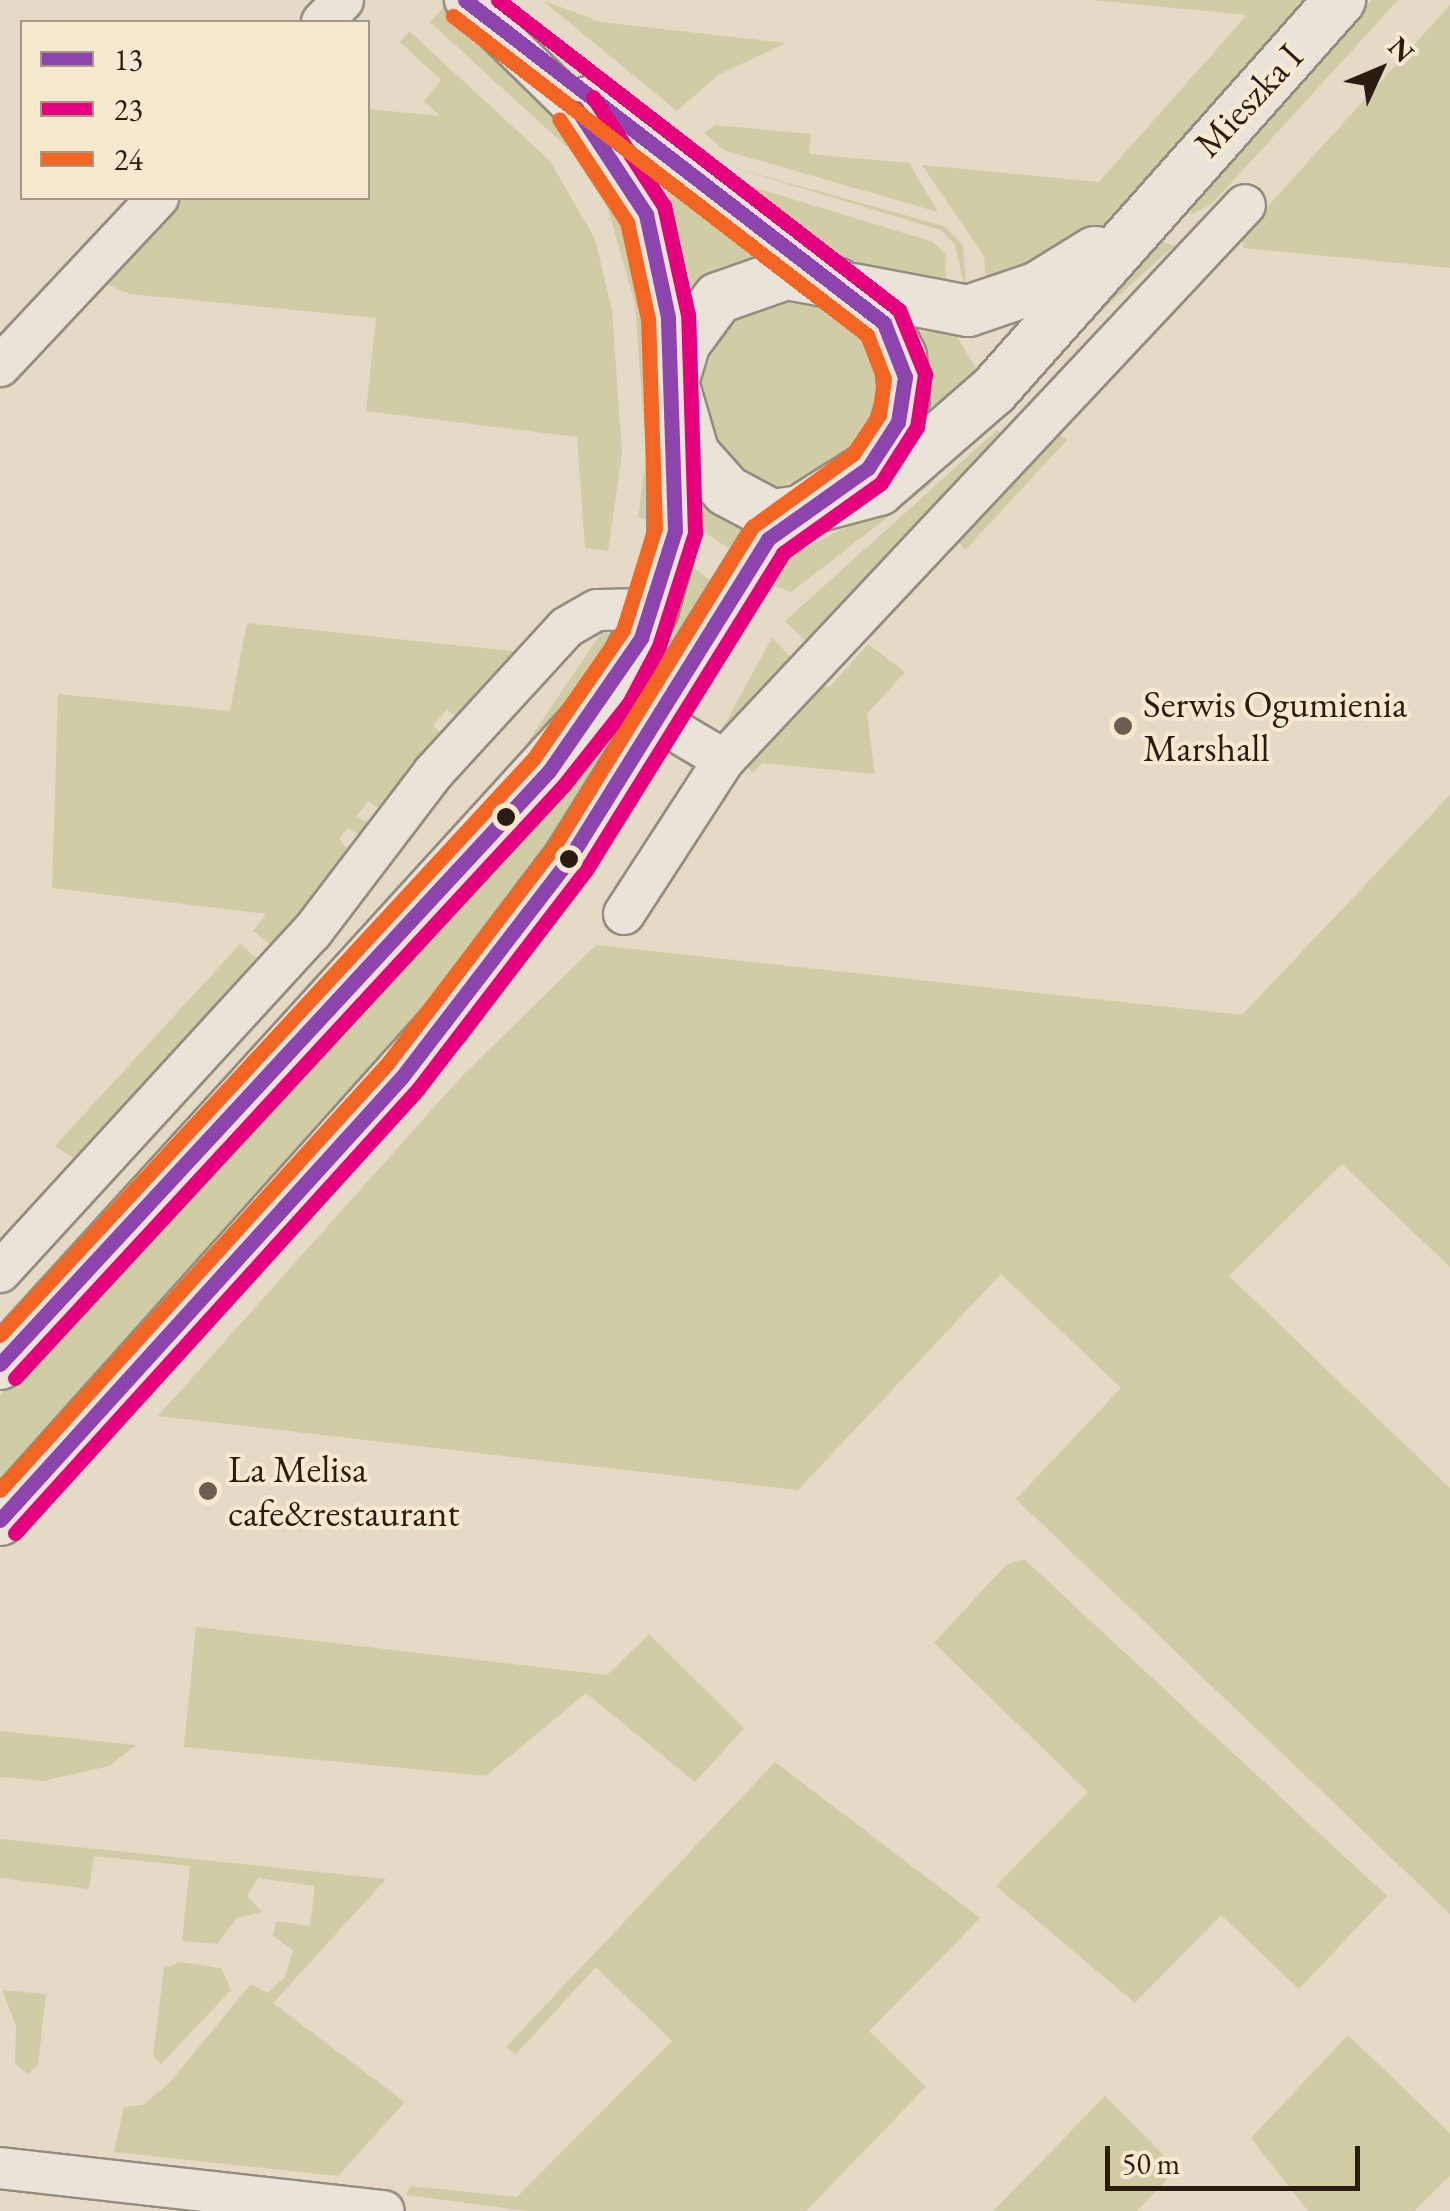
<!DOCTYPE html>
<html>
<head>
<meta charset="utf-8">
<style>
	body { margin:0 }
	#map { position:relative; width:1450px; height:2211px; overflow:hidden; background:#e5dac5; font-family:"EB Garamond",serif }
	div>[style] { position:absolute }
	.green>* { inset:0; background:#cfcca6 }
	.roads { filter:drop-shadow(2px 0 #948c7f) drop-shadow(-2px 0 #948c7f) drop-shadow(0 2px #948c7f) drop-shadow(0 -2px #948c7f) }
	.minor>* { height:40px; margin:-20px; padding:0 20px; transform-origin:20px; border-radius:20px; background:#e9e3d9 }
	.tertiary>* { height:50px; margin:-25px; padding:0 25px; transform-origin:25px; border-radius:25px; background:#e9e3d9 }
	.bus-1>* { height:15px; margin:-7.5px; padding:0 7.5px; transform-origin:7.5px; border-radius:7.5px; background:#8e44ad }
	.bus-2>* { height:15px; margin:-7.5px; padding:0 7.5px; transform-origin:7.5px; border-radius:7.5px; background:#e5007d }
	.bus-3>* { height:15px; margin:-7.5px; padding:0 7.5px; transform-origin:7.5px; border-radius:7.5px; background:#f26522 }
	.dots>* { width:28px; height:28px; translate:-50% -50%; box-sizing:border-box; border:5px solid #f7e9d0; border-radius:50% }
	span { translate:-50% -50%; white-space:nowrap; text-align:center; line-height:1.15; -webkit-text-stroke:8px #f7e9d0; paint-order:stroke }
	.street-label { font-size:38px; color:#2b1c11 }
	.poi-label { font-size:38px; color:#2b1c11 }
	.left { translate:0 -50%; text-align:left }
	.legend { position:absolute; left:20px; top:20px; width:350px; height:180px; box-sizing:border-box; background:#f7e9d0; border:2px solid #a59784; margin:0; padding:12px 18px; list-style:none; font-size:30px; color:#2b1c11 }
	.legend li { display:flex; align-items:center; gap:20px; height:50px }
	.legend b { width:50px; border:2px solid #a59784 }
	.north { position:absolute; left:1330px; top:20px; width:100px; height:100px; -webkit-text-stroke:8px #f7e9d0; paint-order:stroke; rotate:46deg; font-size:28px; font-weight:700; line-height:40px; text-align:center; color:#2b1c11 }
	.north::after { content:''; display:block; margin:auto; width:35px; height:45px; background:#2b1c11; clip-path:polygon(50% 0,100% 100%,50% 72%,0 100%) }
	.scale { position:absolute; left:1105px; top:2146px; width:255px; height:45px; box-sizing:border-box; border:5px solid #2b1c11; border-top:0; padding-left:12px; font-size:30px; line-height:35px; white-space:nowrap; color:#2b1c11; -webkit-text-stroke:8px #f7e9d0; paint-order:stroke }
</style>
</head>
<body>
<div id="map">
	<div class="green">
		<i style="clip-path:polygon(542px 0,600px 22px,786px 43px,718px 75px,677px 111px)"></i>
		<i style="clip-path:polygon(1092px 0,1310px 0,1107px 227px,987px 294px,984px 256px,922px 165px,1099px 182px,1247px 15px)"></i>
		<i style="clip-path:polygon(1372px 0,1398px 0,1211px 205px,1190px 215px,1195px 191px)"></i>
		<i style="clip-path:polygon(1450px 5px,1450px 268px,1244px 248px,1241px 236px)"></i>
		<i style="clip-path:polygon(444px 7px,596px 148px,648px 264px,658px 520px,638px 518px,646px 457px,635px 304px,608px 209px,571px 151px,430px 22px)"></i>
		<i style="clip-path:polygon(409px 31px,550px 161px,595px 239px,612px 310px,622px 453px,608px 551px,585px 548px,577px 437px,366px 411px,376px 318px,130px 294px,99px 281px,154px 235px,181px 198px,368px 198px,368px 109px,440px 116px,424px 101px,441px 80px,400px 42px)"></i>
		<i style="clip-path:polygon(715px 125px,811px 134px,809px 154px,909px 163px,938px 212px,726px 151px,704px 133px)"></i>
		<i style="clip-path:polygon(728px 166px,944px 226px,963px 245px,967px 297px,955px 245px,941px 230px)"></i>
		<i style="clip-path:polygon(724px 178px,933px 242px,945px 254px,947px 296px,832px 258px)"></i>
		<i style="clip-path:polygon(666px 187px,765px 256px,694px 296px)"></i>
		<i style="clip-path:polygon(1156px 239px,1174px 246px,1078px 332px)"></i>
		<i style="clip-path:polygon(786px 294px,843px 310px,877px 355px,882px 391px,866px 436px,829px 468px,771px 490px,722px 459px,699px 381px,731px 317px)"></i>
		<i style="clip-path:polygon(912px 331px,955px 333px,976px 369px,923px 419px)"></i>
		<i style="clip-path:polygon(996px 416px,928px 486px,791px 592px,764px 582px,786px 558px,879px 510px)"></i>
		<i style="clip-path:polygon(997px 430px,1004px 436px,811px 646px,785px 621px)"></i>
		<i style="clip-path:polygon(1056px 432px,1067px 440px,965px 550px,956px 539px)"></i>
		<i style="clip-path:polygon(702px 498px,747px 524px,736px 553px,696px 527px)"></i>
		<i style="clip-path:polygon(688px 564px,717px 585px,480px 948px,0 1492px,0 1395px,261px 1108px)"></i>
		<i style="clip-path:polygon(247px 623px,519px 652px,463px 721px,447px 710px,433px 725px,442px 735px,382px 810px,368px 801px,356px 817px,371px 823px,363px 837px,348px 828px,339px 839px,351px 854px,275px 948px,253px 931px,266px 914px,52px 888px,58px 694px,230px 711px)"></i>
		<i style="clip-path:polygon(605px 627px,613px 635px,595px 673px,523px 749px)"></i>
		<i style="clip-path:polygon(772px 638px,796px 662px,721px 731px)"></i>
		<i style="clip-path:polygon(868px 644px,905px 672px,867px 714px,875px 774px,762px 763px,753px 773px,742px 762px,817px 679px,829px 688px)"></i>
		<i style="clip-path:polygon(1450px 795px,1450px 1267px,1342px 1164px,1229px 1276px,1450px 1488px,1450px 1914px,1016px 1499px,1121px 1388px,1001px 1274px,798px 1490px,158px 1416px,462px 1076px,596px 945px,1242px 1015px)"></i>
		<i style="clip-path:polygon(240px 944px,263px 964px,76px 1160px,55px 1146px)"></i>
		<i style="clip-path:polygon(1024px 1559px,1387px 1896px,1299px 1989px,1221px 1915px,1135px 2003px,996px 1886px,1088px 1792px,934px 1643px,1006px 1565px)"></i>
		<i style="clip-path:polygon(196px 1627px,607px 1675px,649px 1634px,744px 1728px,695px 1782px,586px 1693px,486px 1776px,184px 1747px)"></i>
		<i style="clip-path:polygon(0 1731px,136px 1745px,109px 1766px,43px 1781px,0 1777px)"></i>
		<i style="clip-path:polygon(775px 1762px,980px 1918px,869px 2031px,926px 2087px,806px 2211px,528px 2211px,406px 2195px,410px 2186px,517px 2197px,672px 2041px,596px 1967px,516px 2054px,506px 2047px)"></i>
		<i style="clip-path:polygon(0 1839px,386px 1879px,273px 2003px,405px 2102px,338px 2176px,114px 2152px,124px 2107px,143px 2105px,170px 2082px,251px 1984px,268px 1993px,285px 1977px,293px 1950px,273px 1936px,276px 1921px,310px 1926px,315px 1886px,258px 1878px,247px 1896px,262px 1912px,237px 1918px,217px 1944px,182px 1941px,190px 1866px,94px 1856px,89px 1889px,0 1878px)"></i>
		<i style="clip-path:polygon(180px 1962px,221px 1968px,231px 1990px,161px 2064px,153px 2056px,164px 1968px)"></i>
		<i style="clip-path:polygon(2px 1990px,46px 1994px,38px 2065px,28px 2074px,15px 2064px,16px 2026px)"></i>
		<i style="clip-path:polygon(1348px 2035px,1450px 2133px,1450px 2176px,1414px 2211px,1308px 2211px,1251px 2138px)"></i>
		<i style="clip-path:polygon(1105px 2096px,1177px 2169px,1137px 2211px,993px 2211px)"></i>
	</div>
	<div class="roads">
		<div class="minor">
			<i style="left:465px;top:0;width:163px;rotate:44.5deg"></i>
			<i style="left:581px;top:114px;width:93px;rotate:54.6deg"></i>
			<i style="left:635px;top:190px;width:64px;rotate:69.9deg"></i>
			<i style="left:657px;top:250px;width:129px;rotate:82.9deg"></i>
			<i style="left:322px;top:22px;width:30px;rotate:-46deg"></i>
			<i style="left:587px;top:97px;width:311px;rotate:36.8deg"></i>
			<i style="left:0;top:366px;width:231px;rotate:-46.8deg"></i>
			<i style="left:724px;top:760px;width:761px;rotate:-46.81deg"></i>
			<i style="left:624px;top:914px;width:184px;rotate:-57deg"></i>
			<i style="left:724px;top:760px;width:78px;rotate:-149.2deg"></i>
			<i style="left:0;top:1272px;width:461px;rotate:-47.5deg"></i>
			<i style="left:312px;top:932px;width:200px;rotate:-52.7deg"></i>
			<i style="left:433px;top:773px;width:198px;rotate:-47.5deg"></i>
			<i style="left:567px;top:627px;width:34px;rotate:-30deg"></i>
			<i style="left:597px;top:610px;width:56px;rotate:-1deg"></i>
			<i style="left:0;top:2168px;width:386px;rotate:6.4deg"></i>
		</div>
		<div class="tertiary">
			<i style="left:786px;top:274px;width:51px;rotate:10.2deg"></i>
			<i style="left:836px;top:283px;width:62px;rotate:39.8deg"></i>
			<i style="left:884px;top:323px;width:38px;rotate:63deg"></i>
			<i style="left:901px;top:357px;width:42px;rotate:85.9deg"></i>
			<i style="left:904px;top:399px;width:43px;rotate:107.6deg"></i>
			<i style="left:891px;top:440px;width:36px;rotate:129deg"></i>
			<i style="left:868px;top:468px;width:80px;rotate:147.7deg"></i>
			<i style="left:800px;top:511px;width:28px;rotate:172deg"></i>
			<i style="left:772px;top:515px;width:51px;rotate:-151.9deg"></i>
			<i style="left:727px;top:491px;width:50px;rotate:-131.7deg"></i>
			<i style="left:694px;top:454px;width:75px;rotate:-106.3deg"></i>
			<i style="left:673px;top:382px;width:41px;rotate:-72.9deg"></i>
			<i style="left:685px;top:343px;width:56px;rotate:-53.7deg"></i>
			<i style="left:718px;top:298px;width:72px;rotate:-19.4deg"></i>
			<i style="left:853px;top:289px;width:117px;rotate:10.8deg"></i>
			<i style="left:968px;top:311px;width:74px;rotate:-18.9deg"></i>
			<i style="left:1038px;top:287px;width:67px;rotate:-31.6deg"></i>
			<i style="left:0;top:1364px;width:909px;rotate:-47.68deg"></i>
			<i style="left:612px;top:692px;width:93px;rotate:-63.7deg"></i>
			<i style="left:653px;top:609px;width:74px;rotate:-74.3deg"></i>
			<i style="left:673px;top:538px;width:133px;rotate:-89.6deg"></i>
			<i style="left:0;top:1520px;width:667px;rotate:-48.16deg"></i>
			<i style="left:445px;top:1023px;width:206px;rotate:-52.9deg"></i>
			<i style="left:569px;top:859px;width:377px;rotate:-58.1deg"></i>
			<i style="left:768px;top:539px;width:43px;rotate:-41.2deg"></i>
			<i style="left:800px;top:511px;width:82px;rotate:-14.9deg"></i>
			<i style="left:879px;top:490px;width:151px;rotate:-41deg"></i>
			<i style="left:993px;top:391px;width:523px;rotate:-48.41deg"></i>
		</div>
	</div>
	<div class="bus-1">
		<i style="left:0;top:1364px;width:808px;rotate:-47.21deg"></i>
		<i style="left:549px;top:771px;width:162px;rotate:-55.3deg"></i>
		<i style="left:641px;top:638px;width:112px;rotate:-72.4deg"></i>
		<i style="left:675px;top:531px;width:214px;rotate:-91.9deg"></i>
		<i style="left:668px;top:317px;width:105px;rotate:-102.1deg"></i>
		<i style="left:646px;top:214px;width:127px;rotate:-123.4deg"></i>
		<i style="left:0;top:1520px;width:598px;rotate:-47.78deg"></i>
		<i style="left:402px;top:1077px;width:275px;rotate:-52.5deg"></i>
		<i style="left:569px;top:859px;width:377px;rotate:-58.1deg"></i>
		<i style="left:768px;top:539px;width:123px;rotate:-35.4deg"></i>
		<i style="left:868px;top:468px;width:55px;rotate:-56.9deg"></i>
		<i style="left:898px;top:422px;width:46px;rotate:-81.2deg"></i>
		<i style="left:905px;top:377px;width:58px;rotate:-111.3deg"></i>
		<i style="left:884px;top:323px;width:529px;rotate:-142.37deg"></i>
	</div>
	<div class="bus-2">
		<i style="left:15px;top:1378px;width:808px;rotate:-47.21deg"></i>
		<i style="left:564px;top:785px;width:105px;rotate:-51.6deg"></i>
		<i style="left:629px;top:703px;width:64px;rotate:-62.2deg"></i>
		<i style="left:659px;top:646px;width:119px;rotate:-72.3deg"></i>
		<i style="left:695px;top:533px;width:218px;rotate:-91.8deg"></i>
		<i style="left:688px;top:315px;width:112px;rotate:-102.4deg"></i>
		<i style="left:664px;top:206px;width:130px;rotate:-123.1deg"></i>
		<i style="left:15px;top:1533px;width:600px;rotate:-47.77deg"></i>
		<i style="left:418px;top:1089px;width:276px;rotate:-52.5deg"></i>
		<i style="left:586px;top:870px;width:373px;rotate:-58.1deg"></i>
		<i style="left:783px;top:553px;width:120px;rotate:-35.5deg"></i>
		<i style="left:881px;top:483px;width:67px;rotate:-57.3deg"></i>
		<i style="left:917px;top:427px;width:54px;rotate:-81.4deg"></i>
		<i style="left:925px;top:374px;width:69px;rotate:-112.1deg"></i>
		<i style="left:899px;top:310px;width:507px;rotate:-142.29deg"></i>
	</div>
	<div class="bus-3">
		<i style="left:0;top:1335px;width:786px;rotate:-47.22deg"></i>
		<i style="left:534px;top:758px;width:156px;rotate:-55.2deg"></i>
		<i style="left:623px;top:630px;width:107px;rotate:-72.6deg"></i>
		<i style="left:655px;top:528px;width:209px;rotate:-91.9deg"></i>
		<i style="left:648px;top:319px;width:99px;rotate:-102.2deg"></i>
		<i style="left:627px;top:222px;width:123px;rotate:-123.4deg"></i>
		<i style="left:0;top:1490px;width:576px;rotate:-47.75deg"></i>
		<i style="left:387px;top:1064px;width:272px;rotate:-52.5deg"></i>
		<i style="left:553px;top:848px;width:378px;rotate:-58.2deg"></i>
		<i style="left:752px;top:527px;width:125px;rotate:-35.9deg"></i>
		<i style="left:853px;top:454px;width:47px;rotate:-56.3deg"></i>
		<i style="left:879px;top:415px;width:36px;rotate:-82deg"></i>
		<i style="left:884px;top:379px;width:47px;rotate:-111.1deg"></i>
		<i style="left:867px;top:335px;width:523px;rotate:-142.38deg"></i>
	</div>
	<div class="dots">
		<i style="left:1123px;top:726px;background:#6c5e50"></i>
		<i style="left:506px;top:817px;background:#2b1c11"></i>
		<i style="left:569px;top:859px;background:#2b1c11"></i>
		<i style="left:208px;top:1491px;background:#6c5e50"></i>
	</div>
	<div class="street-label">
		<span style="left:1248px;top:100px;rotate:-47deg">Mieszka I</span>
	</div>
	<div class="poi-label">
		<span class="left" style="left:1143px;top:726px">Serwis Ogumienia<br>Marshall</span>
		<span class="left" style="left:228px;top:1491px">La Melisa<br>cafe&amp;restaurant</span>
	</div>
	<ul class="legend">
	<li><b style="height:12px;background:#8e44ad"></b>13</li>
	<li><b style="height:12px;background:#e5007d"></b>23</li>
	<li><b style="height:12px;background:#f26522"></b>24</li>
	</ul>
	<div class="north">N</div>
	<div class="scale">50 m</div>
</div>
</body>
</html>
